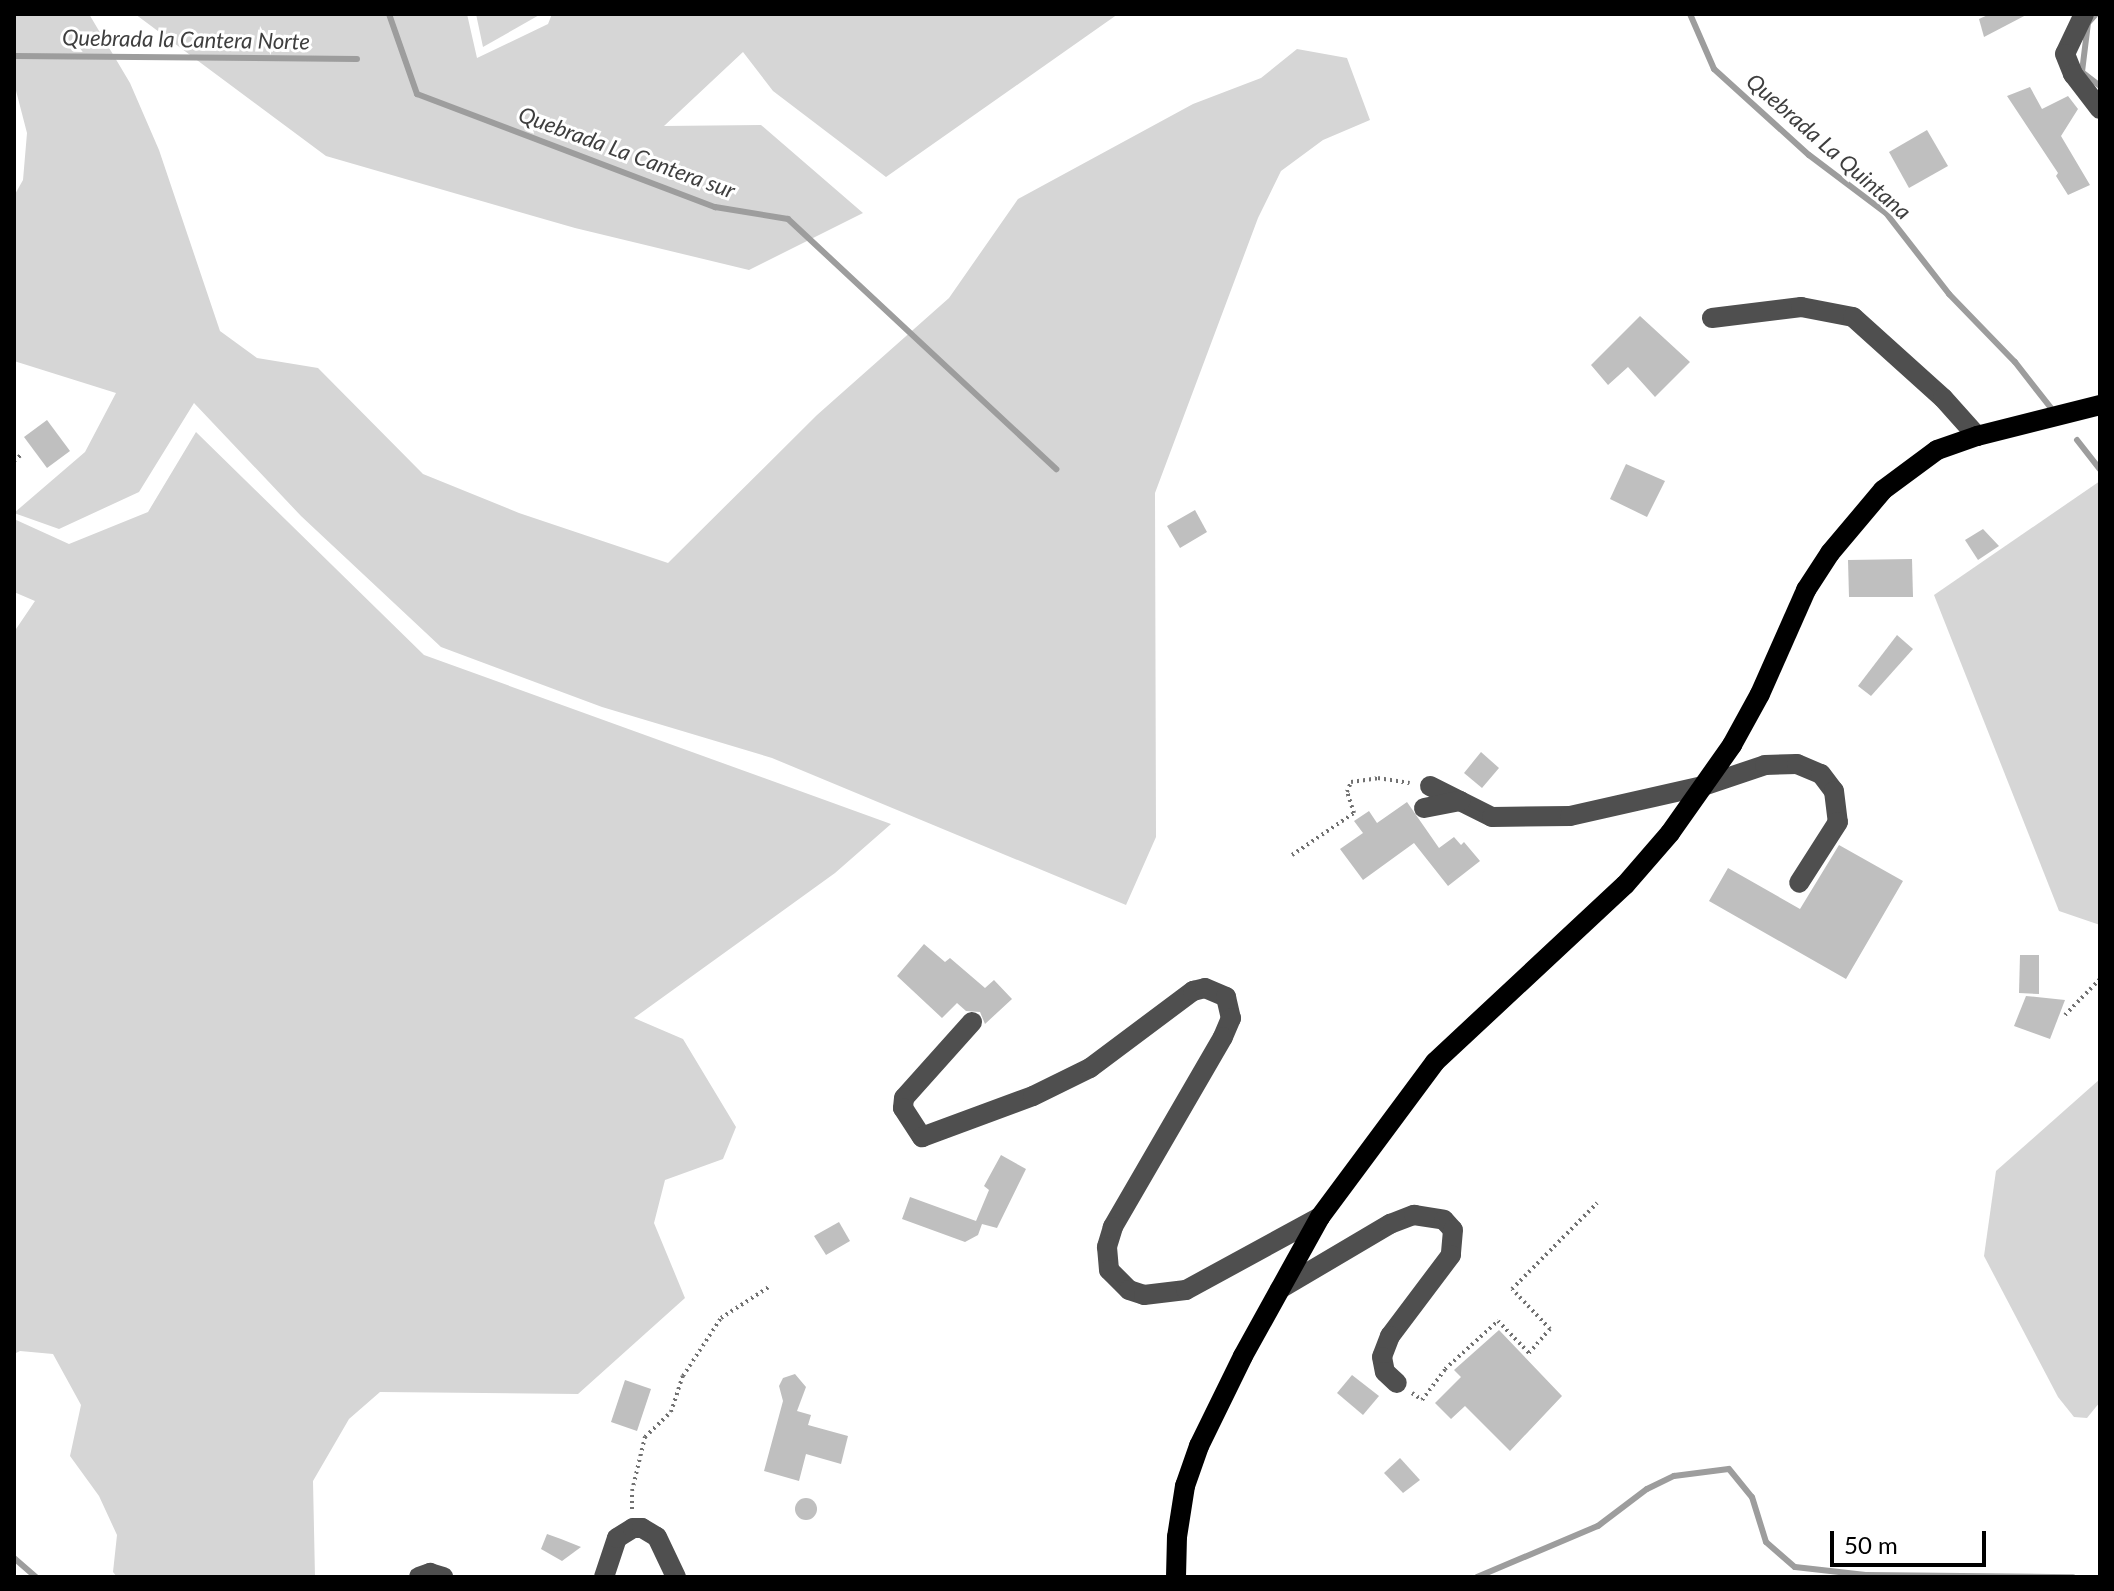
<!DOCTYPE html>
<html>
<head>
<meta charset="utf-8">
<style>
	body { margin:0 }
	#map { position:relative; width:2114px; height:1591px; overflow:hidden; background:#fff; font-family:Lato,sans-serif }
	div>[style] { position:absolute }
	.green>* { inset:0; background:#d6d6d6 }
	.stream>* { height:6px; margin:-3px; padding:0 3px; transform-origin:3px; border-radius:3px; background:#9d9d9d }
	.building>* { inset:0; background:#bfbfbf }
	.round { border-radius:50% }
	.path>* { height:4px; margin-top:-2px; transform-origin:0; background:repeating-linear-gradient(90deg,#717171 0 2px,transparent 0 6px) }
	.minor>* { height:20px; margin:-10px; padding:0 10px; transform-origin:10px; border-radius:10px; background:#4f4f4f }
	.major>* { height:20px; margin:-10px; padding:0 10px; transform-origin:10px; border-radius:10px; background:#000 }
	span { translate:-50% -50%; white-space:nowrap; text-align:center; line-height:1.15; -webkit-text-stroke:6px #fff; paint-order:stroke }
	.water-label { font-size:22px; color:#3e3e3e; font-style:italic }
	.frame { position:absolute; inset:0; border:16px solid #000; pointer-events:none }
	.scale { position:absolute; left:1830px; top:1531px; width:156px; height:36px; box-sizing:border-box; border:4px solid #000; border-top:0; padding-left:10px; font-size:24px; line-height:28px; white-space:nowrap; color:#000; -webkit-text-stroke:6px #fff; paint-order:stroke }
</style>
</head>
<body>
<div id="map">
	<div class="green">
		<i style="clip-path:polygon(14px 14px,89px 14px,130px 83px,159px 150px,220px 331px,257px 358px,318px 368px,423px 474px,519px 513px,668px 563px,817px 415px,949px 298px,1018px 199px,1193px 104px,1261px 78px,1297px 49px,1347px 58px,1370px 120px,1323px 140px,1281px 171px,1258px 218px,1155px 493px,1156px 837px,1126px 905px,772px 758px,602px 707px,441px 647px,301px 516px,194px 403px,139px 492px,59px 529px,14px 513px,85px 452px,116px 393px,14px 361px,14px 196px,23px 180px,27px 133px,14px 83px)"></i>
		<i style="clip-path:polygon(135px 14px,467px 14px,477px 58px,548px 24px,552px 14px,1118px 14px,886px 177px,773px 91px,743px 52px,664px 126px,761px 125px,863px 213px,749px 270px,575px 228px,326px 156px)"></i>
		<i style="clip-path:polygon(476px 14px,541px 14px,483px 47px)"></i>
		<i style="clip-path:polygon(196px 432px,424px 655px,891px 824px,835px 873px,634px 1018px,683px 1039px,736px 1127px,723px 1159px,665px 1180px,654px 1223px,685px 1298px,578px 1394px,380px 1392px,349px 1419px,313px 1481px,315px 1577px,117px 1577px,113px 1572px,117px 1535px,99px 1496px,70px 1456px,81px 1405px,53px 1354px,20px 1351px,14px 1354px,14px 632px,35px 601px,14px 592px,14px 519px,69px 544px,148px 512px)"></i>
		<i style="clip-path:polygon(2100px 481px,2100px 925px,2059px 911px,1934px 595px)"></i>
		<i style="clip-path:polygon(2100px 1079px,2100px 1402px,2087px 1418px,2074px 1417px,2058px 1397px,1984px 1256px,1996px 1171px)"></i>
	</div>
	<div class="stream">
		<i style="left:389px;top:14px;width:85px;rotate:70.7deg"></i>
		<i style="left:417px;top:94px;width:319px;rotate:20.8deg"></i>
		<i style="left:715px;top:207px;width:74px;rotate:9.3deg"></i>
		<i style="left:788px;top:219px;width:367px;rotate:43deg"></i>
		<i style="left:1690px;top:14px;width:60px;rotate:66.4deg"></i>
		<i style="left:1714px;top:69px;width:128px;rotate:42.2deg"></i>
		<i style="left:1809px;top:155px;width:96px;rotate:37deg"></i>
		<i style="left:1886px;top:213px;width:103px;rotate:52.1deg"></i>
		<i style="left:1949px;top:294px;width:95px;rotate:45.9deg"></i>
		<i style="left:2015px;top:362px;width:58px;rotate:52deg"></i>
		<i style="left:2096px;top:14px;width:12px;rotate:132deg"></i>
		<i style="left:2088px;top:23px;width:49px;rotate:97deg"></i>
		<i style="left:2082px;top:72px;width:23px;rotate:38deg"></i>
		<i style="left:14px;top:56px;width:343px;rotate:0.5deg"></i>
		<i style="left:2077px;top:440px;width:37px;rotate:52deg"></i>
		<i style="left:14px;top:1558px;width:29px;rotate:41deg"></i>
		<i style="left:1477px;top:1577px;width:131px;rotate:-22.9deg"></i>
		<i style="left:1598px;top:1526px;width:61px;rotate:-37.1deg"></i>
		<i style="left:1647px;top:1489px;width:30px;rotate:-26deg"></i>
		<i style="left:1674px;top:1476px;width:55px;rotate:-7.3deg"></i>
		<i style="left:1729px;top:1469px;width:36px;rotate:51deg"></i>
		<i style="left:1752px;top:1497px;width:47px;rotate:72.7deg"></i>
		<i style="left:1766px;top:1542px;width:38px;rotate:41deg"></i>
		<i style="left:1795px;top:1567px;width:71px;rotate:6.4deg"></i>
		<i style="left:1866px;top:1575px;width:207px;rotate:0.6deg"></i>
	</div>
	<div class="building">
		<i style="clip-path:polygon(1990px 14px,2028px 14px,1984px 37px,1979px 19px)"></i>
		<i style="clip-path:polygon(2030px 87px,2042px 109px,2068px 96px,2078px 109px,2061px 136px,2090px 185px,2068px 195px,2056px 176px,2058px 173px,2007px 96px)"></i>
		<i style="clip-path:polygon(1927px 130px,1948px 166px,1909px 188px,1889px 152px)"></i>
		<i style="clip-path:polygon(1640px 316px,1690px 362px,1655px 397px,1628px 367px,1608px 385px,1591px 365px)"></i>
		<i style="clip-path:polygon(47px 420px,70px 451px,47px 468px,24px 437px)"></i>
		<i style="clip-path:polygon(1626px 464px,1665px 481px,1647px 517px,1610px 499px)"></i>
		<i style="clip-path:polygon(1195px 510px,1207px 532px,1180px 548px,1167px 526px)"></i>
		<i style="clip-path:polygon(1983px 529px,1999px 546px,1978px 560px,1965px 540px)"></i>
		<i style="clip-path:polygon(1912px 559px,1913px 597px,1849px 597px,1848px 560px)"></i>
		<i style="clip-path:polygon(1897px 635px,1913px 649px,1871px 696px,1858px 686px)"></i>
		<i style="clip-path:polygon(1481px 752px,1499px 768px,1482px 788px,1464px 773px)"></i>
		<i style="clip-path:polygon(1407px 802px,1439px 848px,1454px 837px,1461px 845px,1464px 842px,1480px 861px,1448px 886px,1414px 843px,1363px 880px,1340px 849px,1363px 833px,1354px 821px,1369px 811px,1377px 823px)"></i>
		<i style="clip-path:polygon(1839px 845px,1903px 881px,1846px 979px,1709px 901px,1728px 868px,1800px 909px)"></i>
		<i style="clip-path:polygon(924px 944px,945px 962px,950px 958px,985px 988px,994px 980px,1012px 999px,985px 1024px,980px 1012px,966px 1011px,957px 1003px,942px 1018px,897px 976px)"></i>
		<i style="clip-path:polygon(2020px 955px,2039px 955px,2039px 994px,2019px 993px)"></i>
		<i style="clip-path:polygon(2026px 996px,2065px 1000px,2050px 1039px,2014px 1026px)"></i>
		<i style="clip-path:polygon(1001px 1155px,1026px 1169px,997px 1228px,982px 1224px,978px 1235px,965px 1242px,902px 1219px,910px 1197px,976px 1221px,989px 1190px,984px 1186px)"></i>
		<i style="clip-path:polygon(839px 1222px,850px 1241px,826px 1255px,814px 1236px)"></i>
		<i style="clip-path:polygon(1499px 1330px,1562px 1396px,1510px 1451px,1465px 1406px,1451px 1419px,1435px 1403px,1461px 1377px,1454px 1370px)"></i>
		<i style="clip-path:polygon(795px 1374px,806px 1387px,797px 1411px,811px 1415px,808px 1425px,848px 1436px,841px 1464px,806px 1454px,799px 1481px,764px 1471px,783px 1401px,779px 1386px,783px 1378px)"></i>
		<i style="clip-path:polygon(1352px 1375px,1379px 1396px,1363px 1415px,1337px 1393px)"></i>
		<i style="clip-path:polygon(625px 1380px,651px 1389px,637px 1431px,611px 1422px)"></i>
		<i style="clip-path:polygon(1400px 1458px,1420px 1480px,1403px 1493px,1384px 1473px)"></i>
		<i class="round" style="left:795px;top:1498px;width:22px;height:22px"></i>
		<i style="clip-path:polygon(547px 1534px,561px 1539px,581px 1547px,562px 1561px,541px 1549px)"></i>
	</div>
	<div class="path">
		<i style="left:14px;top:461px;width:11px;rotate:-41deg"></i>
		<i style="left:1292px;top:855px;width:75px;rotate:-34.1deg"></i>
		<i style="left:1354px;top:813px;width:22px;rotate:-108deg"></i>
		<i style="left:1347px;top:792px;width:11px;rotate:-68deg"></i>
		<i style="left:1351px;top:782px;width:27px;rotate:-8deg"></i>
		<i style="left:1378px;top:778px;width:32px;rotate:9deg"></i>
		<i style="left:2065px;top:1015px;width:50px;rotate:-45.8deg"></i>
		<i style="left:1412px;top:1393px;width:12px;rotate:35deg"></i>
		<i style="left:1422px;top:1400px;width:39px;rotate:-53deg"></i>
		<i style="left:1445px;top:1369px;width:72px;rotate:-42.2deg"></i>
		<i style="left:1498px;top:1321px;width:45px;rotate:45.9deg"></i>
		<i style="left:1529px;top:1353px;width:32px;rotate:-49deg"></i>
		<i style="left:1550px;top:1329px;width:55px;rotate:-133.5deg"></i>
		<i style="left:1512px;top:1289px;width:121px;rotate:-45.3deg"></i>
		<i style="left:632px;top:1509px;width:18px;rotate:-90deg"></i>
		<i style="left:632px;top:1491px;width:56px;rotate:-76.5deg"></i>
		<i style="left:645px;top:1437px;width:36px;rotate:-44deg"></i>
		<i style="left:671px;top:1412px;width:38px;rotate:-72deg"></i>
		<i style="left:683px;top:1376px;width:69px;rotate:-56.8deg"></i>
		<i style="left:721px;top:1318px;width:57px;rotate:-32.9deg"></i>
	</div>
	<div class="minor">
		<i style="left:2084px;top:14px;width:44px;rotate:115.4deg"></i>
		<i style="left:2065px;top:54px;width:22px;rotate:68deg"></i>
		<i style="left:2073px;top:74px;width:44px;rotate:52.4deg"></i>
		<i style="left:1712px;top:318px;width:90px;rotate:-7deg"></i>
		<i style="left:1801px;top:307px;width:53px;rotate:10.9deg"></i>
		<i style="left:1853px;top:317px;width:121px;rotate:42deg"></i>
		<i style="left:1943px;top:398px;width:51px;rotate:48.2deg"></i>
		<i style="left:1430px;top:786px;width:69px;rotate:26.6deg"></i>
		<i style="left:1492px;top:817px;width:78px;rotate:-0.7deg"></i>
		<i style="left:1570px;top:816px;width:136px;rotate:-12.7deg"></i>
		<i style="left:1703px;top:786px;width:65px;rotate:-18.7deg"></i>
		<i style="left:1765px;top:765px;width:32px;rotate:-2deg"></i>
		<i style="left:1797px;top:764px;width:26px;rotate:23deg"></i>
		<i style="left:1821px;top:774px;width:21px;rotate:53deg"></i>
		<i style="left:1834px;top:791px;width:31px;rotate:83deg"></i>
		<i style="left:1838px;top:822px;width:72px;rotate:122.6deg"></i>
		<i style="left:1424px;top:808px;width:37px;rotate:-11deg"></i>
		<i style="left:972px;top:1022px;width:102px;rotate:131.8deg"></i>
		<i style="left:904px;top:1098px;width:10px;rotate:96deg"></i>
		<i style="left:903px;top:1108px;width:35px;rotate:57deg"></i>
		<i style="left:922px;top:1137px;width:118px;rotate:-20.3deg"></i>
		<i style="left:1033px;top:1096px;width:64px;rotate:-26.2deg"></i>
		<i style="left:1090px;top:1068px;width:129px;rotate:-36.8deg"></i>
		<i style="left:1193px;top:991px;width:12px;rotate:-14deg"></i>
		<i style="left:1205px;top:988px;width:23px;rotate:23deg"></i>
		<i style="left:1226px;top:997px;width:22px;rotate:77deg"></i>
		<i style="left:1231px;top:1018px;width:21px;rotate:113deg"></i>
		<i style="left:1223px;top:1037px;width:220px;rotate:120.1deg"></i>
		<i style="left:1113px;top:1227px;width:21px;rotate:107deg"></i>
		<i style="left:1107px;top:1247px;width:23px;rotate:85deg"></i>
		<i style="left:1109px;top:1270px;width:28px;rotate:45deg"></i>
		<i style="left:1129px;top:1290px;width:16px;rotate:18deg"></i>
		<i style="left:1144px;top:1295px;width:42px;rotate:-6.8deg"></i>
		<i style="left:1186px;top:1290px;width:153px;rotate:-28.6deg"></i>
		<i style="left:1280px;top:1289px;width:128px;rotate:-30.6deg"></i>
		<i style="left:1390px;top:1224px;width:26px;rotate:-21deg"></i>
		<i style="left:1414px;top:1215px;width:30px;rotate:9deg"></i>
		<i style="left:1444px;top:1220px;width:13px;rotate:48deg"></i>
		<i style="left:1453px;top:1230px;width:25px;rotate:95deg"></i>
		<i style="left:1451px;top:1255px;width:101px;rotate:127deg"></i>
		<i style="left:1390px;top:1336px;width:22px;rotate:111deg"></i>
		<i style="left:1382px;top:1357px;width:15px;rotate:79deg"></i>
		<i style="left:1385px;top:1372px;width:16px;rotate:43deg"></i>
		<i style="left:419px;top:1577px;width:12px;rotate:-20deg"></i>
		<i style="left:430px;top:1573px;width:14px;rotate:17deg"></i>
		<i style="left:604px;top:1577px;width:41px;rotate:-71.6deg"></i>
		<i style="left:617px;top:1538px;width:19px;rotate:-32deg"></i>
		<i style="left:633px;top:1528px;width:9px"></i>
		<i style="left:642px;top:1528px;width:17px;rotate:31deg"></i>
		<i style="left:657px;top:1537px;width:44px;rotate:64.6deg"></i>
	</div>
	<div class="major">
		<i style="left:1176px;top:1577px;width:40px;rotate:-88.6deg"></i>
		<i style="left:1177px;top:1537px;width:52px;rotate:-81.1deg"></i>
		<i style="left:1185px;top:1486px;width:42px;rotate:-70.7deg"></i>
		<i style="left:1199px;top:1446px;width:100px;rotate:-63.9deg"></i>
		<i style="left:1243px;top:1356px;width:159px;rotate:-61deg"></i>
		<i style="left:1320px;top:1217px;width:193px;rotate:-53.4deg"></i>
		<i style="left:1435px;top:1062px;width:260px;rotate:-43deg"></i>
		<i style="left:1625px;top:885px;width:69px;rotate:-49.1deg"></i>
		<i style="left:1670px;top:833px;width:108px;rotate:-54.8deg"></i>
		<i style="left:1732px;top:745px;width:58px;rotate:-61.2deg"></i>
		<i style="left:1760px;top:694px;width:114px;rotate:-66.1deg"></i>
		<i style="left:1806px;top:590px;width:44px;rotate:-57deg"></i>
		<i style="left:1830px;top:553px;width:82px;rotate:-49.9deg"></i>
		<i style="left:1883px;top:490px;width:67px;rotate:-36.5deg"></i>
		<i style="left:1937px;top:450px;width:42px;rotate:-19.3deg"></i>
		<i style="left:1977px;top:436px;width:127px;rotate:-14.1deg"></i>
	</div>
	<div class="water-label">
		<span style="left:186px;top:39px;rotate:1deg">Quebrada la Cantera Norte</span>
		<span style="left:1829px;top:146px;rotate:41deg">Quebrada La Quintana</span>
		<span style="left:627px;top:152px;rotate:20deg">Quebrada La Cantera sur</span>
	</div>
	<div class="frame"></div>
	<div class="scale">50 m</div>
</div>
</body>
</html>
